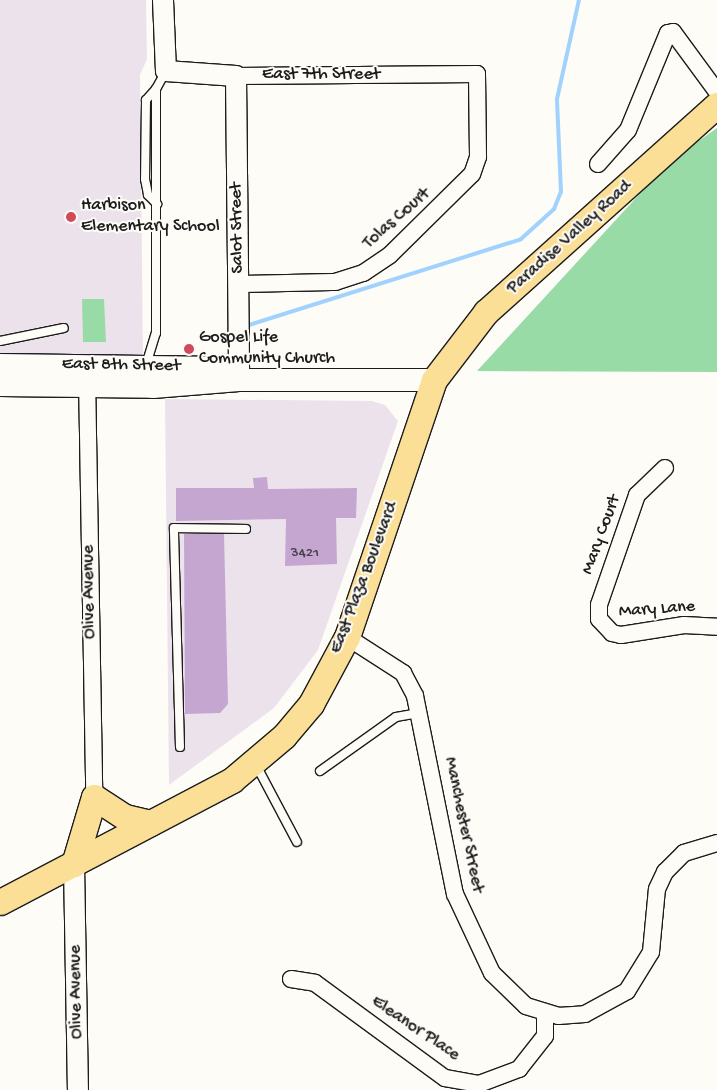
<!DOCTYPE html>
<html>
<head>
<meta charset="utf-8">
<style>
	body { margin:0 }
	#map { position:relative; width:717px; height:1090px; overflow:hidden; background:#fdfcf7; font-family:"Gochi Hand",sans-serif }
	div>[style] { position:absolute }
	.built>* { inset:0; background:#ece2ec }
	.green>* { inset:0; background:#98dba7 }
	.stream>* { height:4px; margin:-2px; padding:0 2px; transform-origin:2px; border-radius:2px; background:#a1d2fe }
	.building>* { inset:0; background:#c5a6d1 }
	.roads { filter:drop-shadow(1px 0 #1c1c1c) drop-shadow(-1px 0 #1c1c1c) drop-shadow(0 1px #1c1c1c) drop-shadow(0 -1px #1c1c1c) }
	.service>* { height:8px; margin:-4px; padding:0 4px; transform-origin:4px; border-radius:4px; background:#fdfcf7 }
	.minor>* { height:16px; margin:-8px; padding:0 8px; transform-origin:8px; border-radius:8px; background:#fdfcf7 }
	.tertiary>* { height:20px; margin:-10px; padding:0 10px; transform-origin:10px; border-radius:10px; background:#fdfcf7 }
	.secondary>* { height:22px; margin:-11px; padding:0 11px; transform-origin:11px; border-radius:11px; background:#fdfcf7 }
	.primary>* { height:25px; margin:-12.5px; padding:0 12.5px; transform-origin:12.5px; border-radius:12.5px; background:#fbdf96 }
	.dots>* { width:14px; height:14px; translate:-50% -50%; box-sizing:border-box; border:2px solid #fdfcf7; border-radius:50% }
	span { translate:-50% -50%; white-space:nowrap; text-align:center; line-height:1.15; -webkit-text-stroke:4px #fdfcf7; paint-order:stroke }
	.number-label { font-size:15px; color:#463e49 }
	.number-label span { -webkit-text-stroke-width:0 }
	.street-label { font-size:18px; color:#1c1c1c }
	.poi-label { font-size:18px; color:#1c1c1c }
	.left { translate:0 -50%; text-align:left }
</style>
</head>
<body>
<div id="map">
	<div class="built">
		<i style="clip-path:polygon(0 0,146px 0,147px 59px,140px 75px,143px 360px,0 358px)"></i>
		<i style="clip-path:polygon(165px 399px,372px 401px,385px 405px,398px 421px,318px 650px,274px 708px,169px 785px)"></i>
	</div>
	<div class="green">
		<i style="clip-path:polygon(717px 128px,717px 372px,477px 371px,669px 162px)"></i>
		<i style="clip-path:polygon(82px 299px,104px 299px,106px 342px,83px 342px)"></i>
	</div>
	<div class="stream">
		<i style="left:249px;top:325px;width:285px;rotate:-17.5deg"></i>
		<i style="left:521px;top:239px;width:45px;rotate:-42.3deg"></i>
		<i style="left:554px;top:209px;width:18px;rotate:-68deg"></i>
		<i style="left:561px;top:192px;width:93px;rotate:-92.5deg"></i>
		<i style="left:557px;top:99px;width:101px;rotate:-77.5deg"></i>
	</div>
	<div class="building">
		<i style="clip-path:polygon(267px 477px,268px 489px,357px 488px,356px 518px,336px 518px,337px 564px,285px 566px,286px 519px,176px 521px,176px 488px,254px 488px,253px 478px)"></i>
		<i style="clip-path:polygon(184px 534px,224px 534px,228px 704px,220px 713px,185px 714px)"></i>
	</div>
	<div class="roads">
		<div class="service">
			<i style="left:156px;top:89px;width:15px;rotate:132deg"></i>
			<i style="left:146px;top:100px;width:79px;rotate:90.7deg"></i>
			<i style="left:145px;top:179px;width:16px;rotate:79deg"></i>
			<i style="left:148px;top:195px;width:13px;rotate:45deg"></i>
			<i style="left:0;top:341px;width:65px;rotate:-11.5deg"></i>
			<i style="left:146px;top:365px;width:34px;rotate:-73deg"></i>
			<i style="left:156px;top:333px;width:244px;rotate:-90deg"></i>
			<i style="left:156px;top:89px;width:21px;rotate:-61deg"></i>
			<i style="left:180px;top:747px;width:219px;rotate:-91.6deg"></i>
			<i style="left:174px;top:528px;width:72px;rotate:0.8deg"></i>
			<i style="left:256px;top:765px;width:87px;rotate:62deg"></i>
			<i style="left:320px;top:771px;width:93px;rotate:-35.4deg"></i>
			<i style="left:396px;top:717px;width:23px;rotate:-10deg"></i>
		</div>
		<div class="minor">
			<i style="left:236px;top:76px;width:241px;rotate:-0.5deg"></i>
			<i style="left:477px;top:74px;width:83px;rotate:89.3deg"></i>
			<i style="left:478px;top:157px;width:18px;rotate:109deg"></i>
			<i style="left:472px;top:174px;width:115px;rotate:135.4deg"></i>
			<i style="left:390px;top:255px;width:32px;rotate:146deg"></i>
			<i style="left:363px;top:273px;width:29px;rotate:162deg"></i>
			<i style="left:335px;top:282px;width:96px;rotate:178.8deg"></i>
			<i style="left:598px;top:164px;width:45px;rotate:-48.6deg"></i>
			<i style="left:628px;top:130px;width:105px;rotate:-67.6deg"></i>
			<i style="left:668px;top:33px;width:5px;rotate:-11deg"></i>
			<i style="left:673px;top:32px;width:74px;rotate:53.7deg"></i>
			<i style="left:87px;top:377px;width:420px;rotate:89deg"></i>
			<i style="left:665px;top:468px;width:39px;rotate:136deg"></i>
			<i style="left:637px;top:495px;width:116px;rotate:109.1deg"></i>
			<i style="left:599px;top:605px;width:14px;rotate:90deg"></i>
			<i style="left:599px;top:619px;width:19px;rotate:47deg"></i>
			<i style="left:612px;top:633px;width:9px;rotate:13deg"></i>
			<i style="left:621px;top:635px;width:64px;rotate:-9deg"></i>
			<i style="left:684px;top:625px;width:33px;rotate:3deg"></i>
			<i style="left:347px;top:637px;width:67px;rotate:32.7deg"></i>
			<i style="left:403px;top:673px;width:26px;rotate:62deg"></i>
			<i style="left:415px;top:696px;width:202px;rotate:78.6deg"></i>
			<i style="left:455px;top:894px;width:87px;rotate:64.9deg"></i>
			<i style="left:492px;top:973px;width:47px;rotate:44.1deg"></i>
			<i style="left:526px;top:1006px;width:34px;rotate:17deg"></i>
			<i style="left:558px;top:1016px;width:27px;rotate:-4deg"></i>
			<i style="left:585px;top:1014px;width:48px;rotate:-28.7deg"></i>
			<i style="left:627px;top:991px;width:46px;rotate:-58.4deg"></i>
			<i style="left:651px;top:952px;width:63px;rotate:-84.6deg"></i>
			<i style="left:657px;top:889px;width:19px;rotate:-65deg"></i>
			<i style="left:665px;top:872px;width:27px;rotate:-45deg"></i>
			<i style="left:684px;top:853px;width:34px;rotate:-17deg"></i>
			<i style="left:291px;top:979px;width:24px;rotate:9deg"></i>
			<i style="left:315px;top:983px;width:161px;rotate:36.2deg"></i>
			<i style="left:445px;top:1078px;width:35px;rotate:10deg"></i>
			<i style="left:479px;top:1084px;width:43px;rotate:-20.6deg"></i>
			<i style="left:519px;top:1069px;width:42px;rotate:-51.8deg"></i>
			<i style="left:545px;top:1036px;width:22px;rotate:-90deg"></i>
		</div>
		<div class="tertiary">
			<i style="left:163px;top:0;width:71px;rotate:87.6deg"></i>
			<i style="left:166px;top:71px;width:70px;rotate:4.1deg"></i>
			<i style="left:236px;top:76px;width:304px;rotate:89.4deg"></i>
			<i style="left:74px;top:864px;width:226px;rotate:89deg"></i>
		</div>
		<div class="secondary">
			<i style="left:0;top:365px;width:221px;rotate:0.8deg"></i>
			<i style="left:221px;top:368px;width:15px;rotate:32deg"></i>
			<i style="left:0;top:385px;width:153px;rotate:0.7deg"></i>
			<i style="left:153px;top:387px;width:86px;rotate:-4.7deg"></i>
			<i style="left:239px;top:380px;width:195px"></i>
		</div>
		<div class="primary">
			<i style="left:74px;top:864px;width:70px;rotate:-73.4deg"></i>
			<i style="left:94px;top:797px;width:37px;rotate:33deg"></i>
			<i style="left:125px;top:817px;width:26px;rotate:13deg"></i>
			<i style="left:0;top:902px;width:262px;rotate:-27.7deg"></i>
			<i style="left:232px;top:780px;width:68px;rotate:-40.2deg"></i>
			<i style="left:284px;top:736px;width:42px;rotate:-49.8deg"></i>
			<i style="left:311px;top:704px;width:76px;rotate:-61.8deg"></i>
			<i style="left:347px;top:637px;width:271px;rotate:-71.3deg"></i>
			<i style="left:434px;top:380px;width:86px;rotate:-52.6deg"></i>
			<i style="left:486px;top:312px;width:310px;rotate:-41.9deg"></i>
		</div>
	</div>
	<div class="dots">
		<i style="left:71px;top:217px;background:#d1495b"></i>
		<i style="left:189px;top:349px;background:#d1495b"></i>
	</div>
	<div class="number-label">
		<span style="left:305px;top:554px">3421</span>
	</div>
	<div class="street-label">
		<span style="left:321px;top:75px">East 7th Street</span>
		<span style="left:397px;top:219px;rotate:-41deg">Tolas Court</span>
		<span style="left:238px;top:228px;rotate:-91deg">Salot Street</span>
		<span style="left:570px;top:238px;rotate:-42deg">Paradise Valley Road</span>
		<span style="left:121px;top:366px;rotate:1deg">East 8th Street</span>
		<span style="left:602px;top:535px;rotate:-70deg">Mary Court</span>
		<span style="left:365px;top:578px;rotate:-69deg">East Plaza Boulevard</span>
		<span style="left:90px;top:592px;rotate:-91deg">Olive Avenue</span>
		<span style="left:657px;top:610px;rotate:-4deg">Mary Lane</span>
		<span style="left:463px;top:825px;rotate:78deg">Manchester Street</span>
		<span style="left:77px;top:992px;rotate:-91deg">Olive Avenue</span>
		<span style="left:415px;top:1029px;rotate:34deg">Eleanor Place</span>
	</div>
	<div class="poi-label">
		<span class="left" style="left:81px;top:217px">Harbison<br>Elementary School</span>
		<span class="left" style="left:199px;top:349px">Gospel Life<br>Community Church</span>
	</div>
</div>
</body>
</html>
